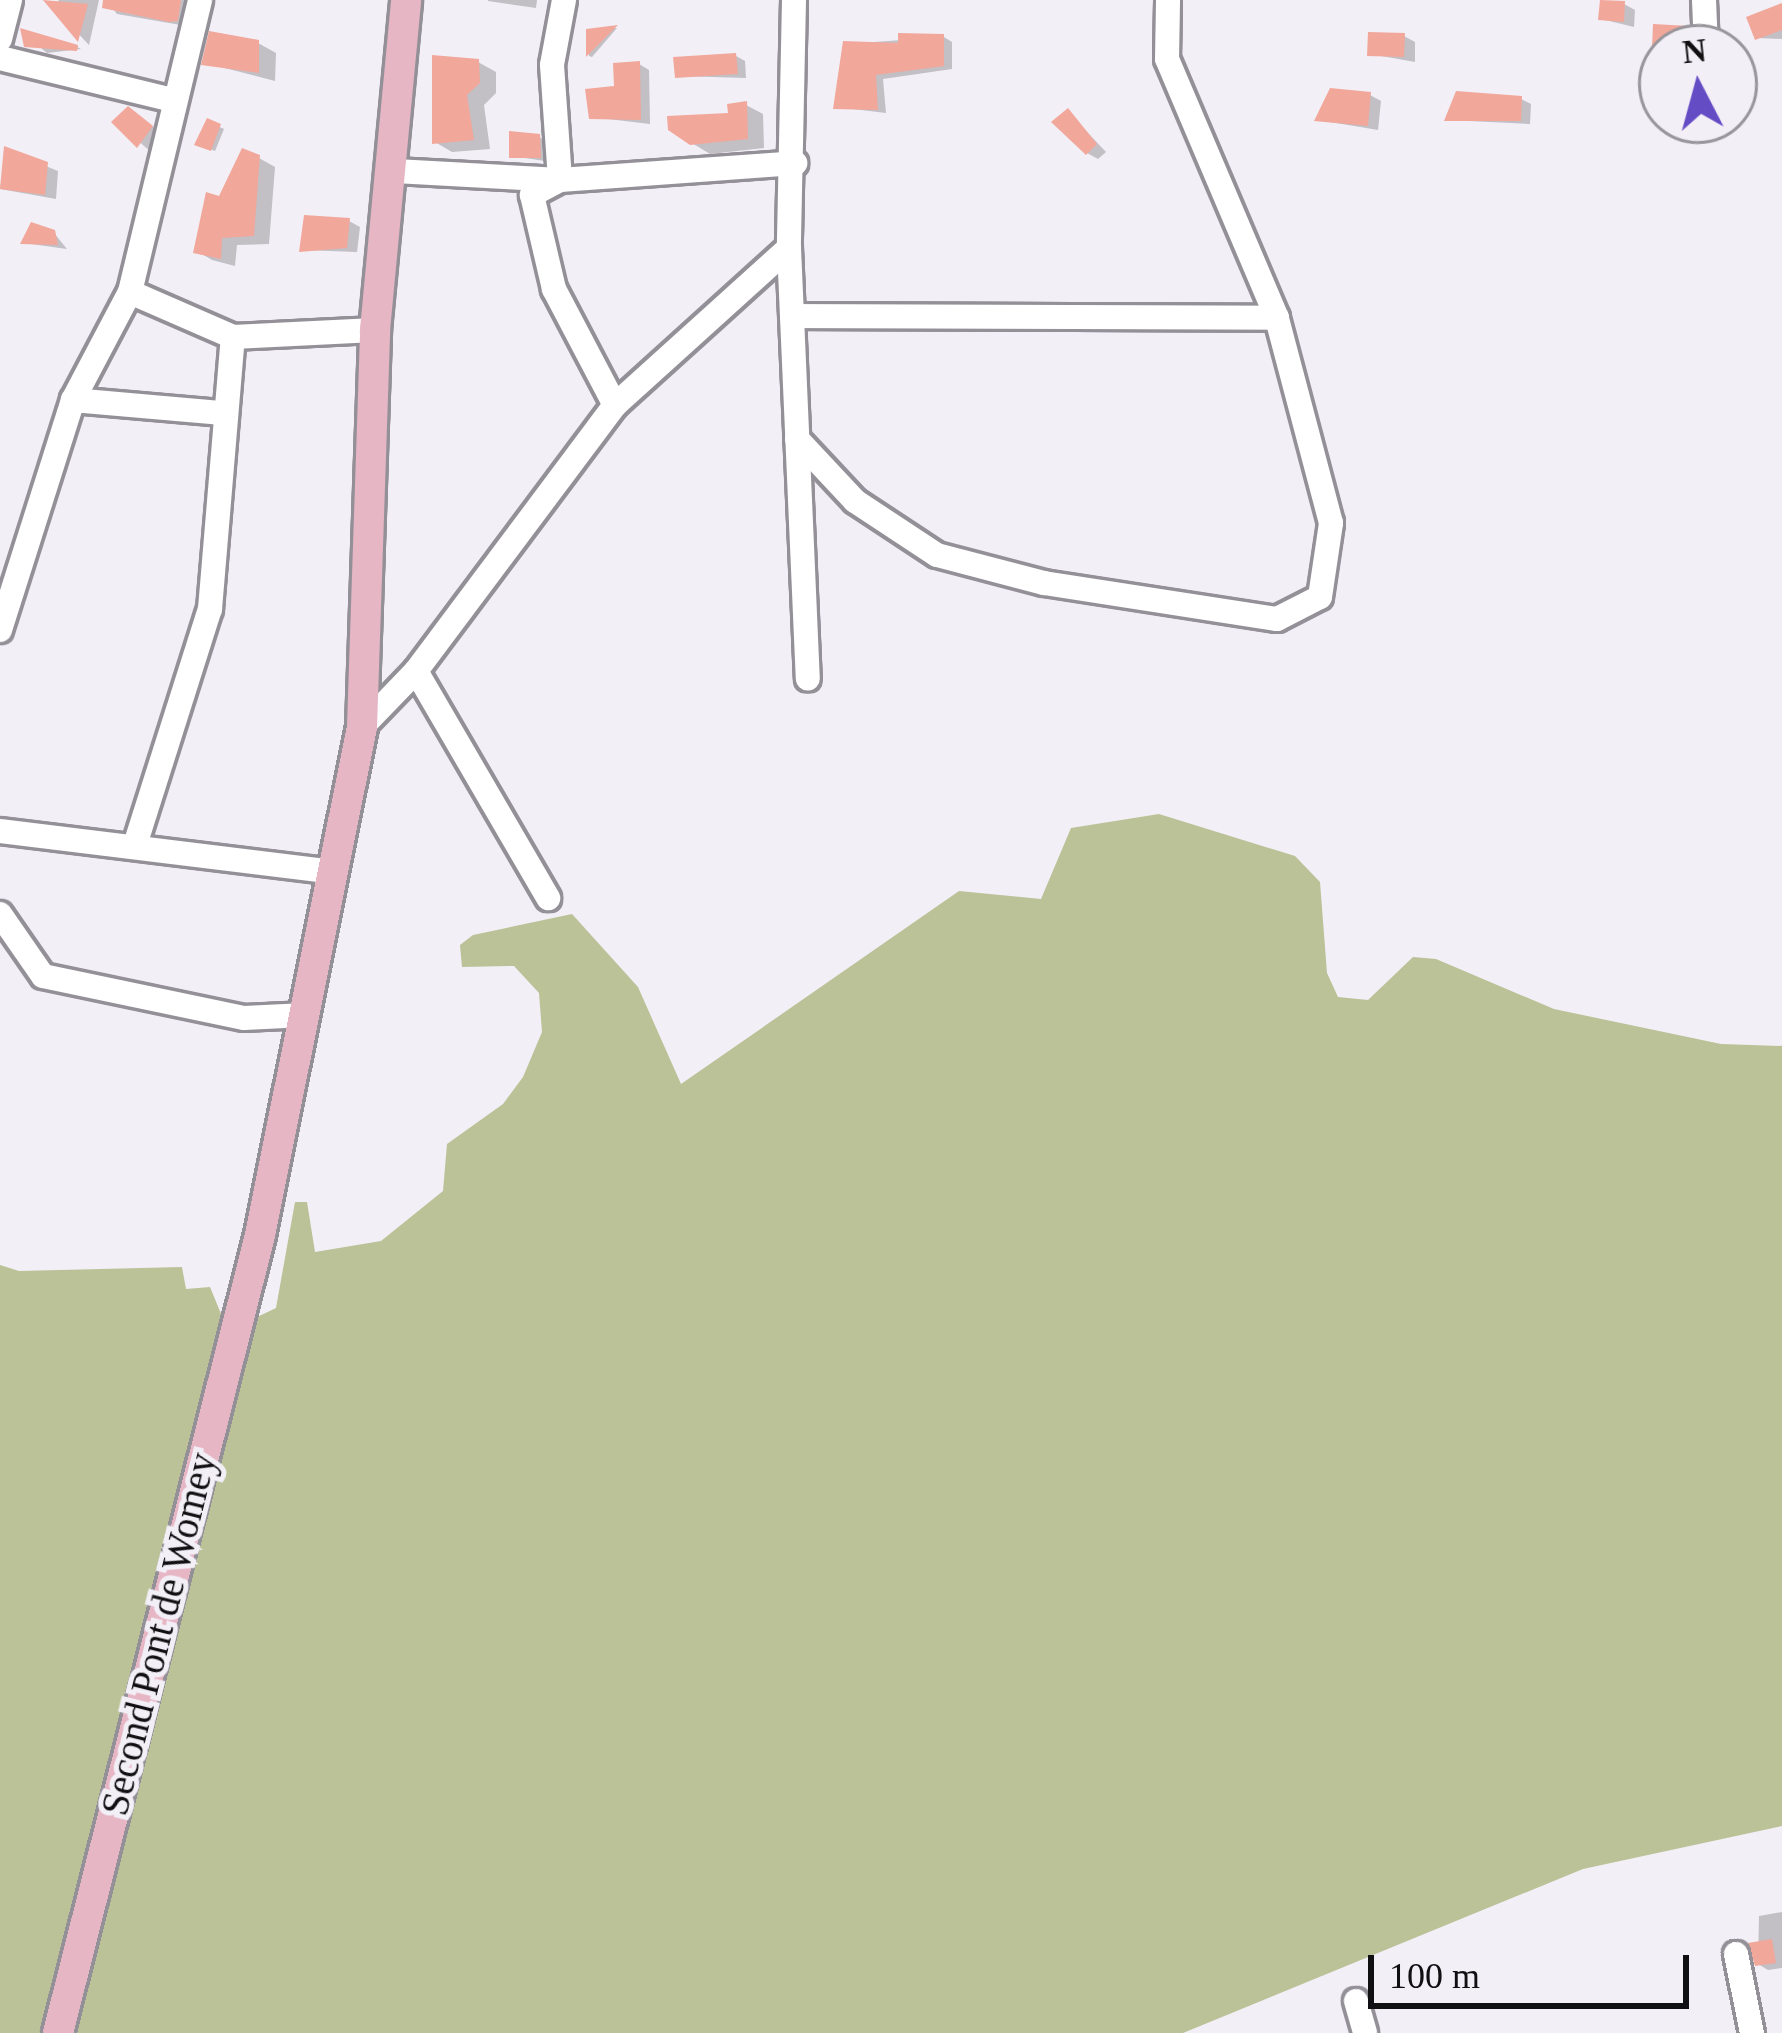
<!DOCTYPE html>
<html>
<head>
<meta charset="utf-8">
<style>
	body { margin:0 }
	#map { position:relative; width:1782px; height:2033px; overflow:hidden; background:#f3eff7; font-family:Georgia,serif }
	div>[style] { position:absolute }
	.green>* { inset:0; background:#bbc297 }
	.shadow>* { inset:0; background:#0003 }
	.building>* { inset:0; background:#f1a79a }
	.roads { filter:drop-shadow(3px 0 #949098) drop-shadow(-3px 0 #949098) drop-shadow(0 3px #949098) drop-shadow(0 -3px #949098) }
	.minor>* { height:24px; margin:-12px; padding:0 12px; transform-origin:12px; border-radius:12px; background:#fff }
	.major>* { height:30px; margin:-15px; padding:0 15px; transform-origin:15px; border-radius:15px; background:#e6b6c5 }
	span { translate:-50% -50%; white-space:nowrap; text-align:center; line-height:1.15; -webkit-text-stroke:10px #f3eff7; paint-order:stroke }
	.street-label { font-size:39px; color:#100f12 }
	.north { position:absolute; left:1638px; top:24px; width:120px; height:120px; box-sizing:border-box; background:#f3eff7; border:3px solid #98959b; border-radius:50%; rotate:354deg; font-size:33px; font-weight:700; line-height:48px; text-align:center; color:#100f12 }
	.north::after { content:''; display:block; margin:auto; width:42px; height:54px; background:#644cc5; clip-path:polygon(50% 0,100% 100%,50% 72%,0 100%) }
	.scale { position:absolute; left:1368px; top:1955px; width:321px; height:54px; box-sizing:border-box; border:6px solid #100f12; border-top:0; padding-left:15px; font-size:36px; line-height:42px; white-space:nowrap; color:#100f12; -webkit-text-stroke:9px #f3eff7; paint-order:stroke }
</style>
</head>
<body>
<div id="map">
	<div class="green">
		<i style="clip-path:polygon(1159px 814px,1295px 856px,1320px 882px,1327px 973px,1338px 997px,1368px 1000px,1413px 957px,1436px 959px,1554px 1009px,1721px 1044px,1782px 1046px,1782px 1826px,1583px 1869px,1183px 2033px,0 2033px,0 1265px,19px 1271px,182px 1267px,186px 1289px,210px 1287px,228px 1331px,276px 1308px,295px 1202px,307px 1202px,315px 1252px,381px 1241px,443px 1191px,447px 1144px,503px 1104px,523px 1077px,542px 1032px,539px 993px,514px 966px,462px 967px,460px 945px,473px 935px,572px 914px,638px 987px,681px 1084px,959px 891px,1041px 899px,1071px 828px)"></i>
	</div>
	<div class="shadow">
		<i style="clip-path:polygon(59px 0,99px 0,89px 45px,54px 8px)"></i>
		<i style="clip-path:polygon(106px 0,200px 0,192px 27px,117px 14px)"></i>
		<i style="clip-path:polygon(537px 0,536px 8px,488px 1px,488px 0)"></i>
		<i style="clip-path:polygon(1624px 4px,1635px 10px,1634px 27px,1601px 19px)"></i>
		<i style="clip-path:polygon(1782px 10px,1782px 39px,1757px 38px)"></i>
		<i style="clip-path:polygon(617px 28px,592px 57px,589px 56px,589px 31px)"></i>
		<i style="clip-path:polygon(1656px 28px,1688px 29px,1699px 35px,1700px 48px,1662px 53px)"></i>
		<i style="clip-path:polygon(22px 32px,77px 47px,81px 49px,47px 53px)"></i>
		<i style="clip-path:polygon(1404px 36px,1415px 42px,1415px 62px,1370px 54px)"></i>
		<i style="clip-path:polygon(944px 37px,952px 42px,952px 69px,883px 79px,886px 113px,836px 107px,846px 44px)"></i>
		<i style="clip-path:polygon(258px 43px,276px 53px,275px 81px,205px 63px)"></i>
		<i style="clip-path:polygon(736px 56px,745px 61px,746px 78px,678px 76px)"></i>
		<i style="clip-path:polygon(478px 62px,496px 72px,496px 93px,484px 105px,490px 149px,452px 152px,435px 142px)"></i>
		<i style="clip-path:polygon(639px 64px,649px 70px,650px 124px,591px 117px)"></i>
		<i style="clip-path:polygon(1370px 95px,1381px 101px,1378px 130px,1318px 120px)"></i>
		<i style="clip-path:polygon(1521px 99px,1531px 104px,1530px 124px,1448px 120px)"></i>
		<i style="clip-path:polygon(746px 105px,763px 114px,764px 148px,710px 154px,692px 143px)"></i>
		<i style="clip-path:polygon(1068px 112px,1106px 152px,1098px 159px,1087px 153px)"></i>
		<i style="clip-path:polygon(140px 116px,162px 134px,150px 151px,116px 122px)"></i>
		<i style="clip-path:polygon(209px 122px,224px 129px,215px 151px,198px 144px)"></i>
		<i style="clip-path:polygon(539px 137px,550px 143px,551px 162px,512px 156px)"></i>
		<i style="clip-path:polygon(6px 150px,58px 171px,56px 199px,0 189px)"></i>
		<i style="clip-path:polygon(259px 158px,275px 167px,269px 244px,237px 245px,235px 266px,212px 260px,197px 251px,221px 200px)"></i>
		<i style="clip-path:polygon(349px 221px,360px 227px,357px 252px,302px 250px)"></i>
		<i style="clip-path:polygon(54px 233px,67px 249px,24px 243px)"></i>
		<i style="clip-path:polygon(1782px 1912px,1782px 1968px,1768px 1970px,1758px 1964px,1759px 1916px)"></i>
	</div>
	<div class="building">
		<i style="clip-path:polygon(43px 0,88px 4px,78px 42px)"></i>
		<i style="clip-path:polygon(103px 0,181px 0,178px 21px,169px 22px,102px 8px)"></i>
		<i style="clip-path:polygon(1600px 0,1625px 1px,1624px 22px,1598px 20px)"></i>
		<i style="clip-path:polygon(1782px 3px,1782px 30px,1755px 40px,1746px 17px)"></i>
		<i style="clip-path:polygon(1653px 24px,1689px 26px,1689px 48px,1652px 48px)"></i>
		<i style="clip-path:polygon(618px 25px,586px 57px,586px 29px)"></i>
		<i style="clip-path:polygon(20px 28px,78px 45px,77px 51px,24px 47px)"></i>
		<i style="clip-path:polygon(209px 31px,259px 40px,259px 73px,201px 65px)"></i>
		<i style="clip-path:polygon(1368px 32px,1405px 33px,1404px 57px,1367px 56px)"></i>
		<i style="clip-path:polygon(898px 33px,944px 34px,944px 66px,876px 75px,878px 110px,833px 109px,843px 41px,898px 43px)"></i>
		<i style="clip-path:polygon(736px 53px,738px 74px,675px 78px,673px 57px)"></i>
		<i style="clip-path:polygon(432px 55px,479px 59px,480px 83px,467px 95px,474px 140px,432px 144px)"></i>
		<i style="clip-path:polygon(640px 61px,641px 120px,589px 119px,585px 89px,614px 86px,613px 63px)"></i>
		<i style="clip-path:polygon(1330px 88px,1371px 92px,1368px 126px,1314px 121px)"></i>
		<i style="clip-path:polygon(1456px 91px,1522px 96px,1521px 121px,1444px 121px)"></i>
		<i style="clip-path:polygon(747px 101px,748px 139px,690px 145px,668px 130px,667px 116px,728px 113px,727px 104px)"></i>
		<i style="clip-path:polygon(128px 106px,153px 126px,137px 148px,111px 122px)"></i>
		<i style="clip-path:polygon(1068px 108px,1097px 144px,1086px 155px,1051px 122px)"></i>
		<i style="clip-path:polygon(207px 118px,221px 124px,211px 151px,194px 145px)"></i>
		<i style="clip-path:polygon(509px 131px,540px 134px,541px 158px,509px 158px)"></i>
		<i style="clip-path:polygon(4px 146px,48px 162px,45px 195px,0 189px)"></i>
		<i style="clip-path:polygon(242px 148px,260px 155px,254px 236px,222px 238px,221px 259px,193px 253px,206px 192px,219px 196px)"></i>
		<i style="clip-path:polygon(304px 215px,350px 218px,347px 248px,299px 252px)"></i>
		<i style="clip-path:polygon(31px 222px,55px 230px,58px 245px,20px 244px)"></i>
		<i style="clip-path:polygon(1772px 1939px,1776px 1963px,1755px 1966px,1748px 1943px)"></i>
	</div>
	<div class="roads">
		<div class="minor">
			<i style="left:564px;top:0;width:66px;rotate:100.5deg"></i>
			<i style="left:552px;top:65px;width:115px;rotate:86deg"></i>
			<i style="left:560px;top:180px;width:32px;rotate:152deg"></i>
			<i style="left:532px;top:195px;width:97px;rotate:76.8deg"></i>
			<i style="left:554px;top:289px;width:131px;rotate:62.3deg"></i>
			<i style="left:794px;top:0;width:248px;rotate:91.2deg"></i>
			<i style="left:789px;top:248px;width:431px;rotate:87.5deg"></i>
			<i style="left:1704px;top:0;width:48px;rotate:87.6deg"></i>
			<i style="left:0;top:39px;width:40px;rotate:-75.6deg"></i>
			<i style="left:0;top:58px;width:177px;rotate:13.7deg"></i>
			<i style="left:395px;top:171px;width:165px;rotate:3.1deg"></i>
			<i style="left:560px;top:180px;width:236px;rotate:-4.1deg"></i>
			<i style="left:130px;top:292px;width:112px;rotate:23.6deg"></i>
			<i style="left:233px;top:337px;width:142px;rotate:-2.8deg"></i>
			<i style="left:792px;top:316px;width:485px;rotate:0.2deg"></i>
			<i style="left:73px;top:400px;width:150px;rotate:5deg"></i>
			<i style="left:797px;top:439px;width:85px;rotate:46.9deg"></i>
			<i style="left:855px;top:501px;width:98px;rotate:33.4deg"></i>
			<i style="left:937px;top:555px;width:111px;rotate:14.7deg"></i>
			<i style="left:1044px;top:583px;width:236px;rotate:8.8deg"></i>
			<i style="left:1277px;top:619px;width:48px;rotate:-27.1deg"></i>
			<i style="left:1320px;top:597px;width:75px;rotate:-81.5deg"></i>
			<i style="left:1331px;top:523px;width:212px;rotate:-104.8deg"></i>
			<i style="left:1277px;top:318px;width:281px;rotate:-113deg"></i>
			<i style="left:1167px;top:59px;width:59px;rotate:-89deg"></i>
			<i style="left:0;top:630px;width:241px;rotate:-72.4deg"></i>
			<i style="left:73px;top:400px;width:122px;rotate:-62.2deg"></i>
			<i style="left:130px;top:292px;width:300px;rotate:-76.5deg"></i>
			<i style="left:416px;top:671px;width:263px;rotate:59.8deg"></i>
			<i style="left:362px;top:727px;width:78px;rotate:-46deg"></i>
			<i style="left:416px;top:671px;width:332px;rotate:-53.2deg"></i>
			<i style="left:615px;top:405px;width:234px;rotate:-42.1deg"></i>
			<i style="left:0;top:831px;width:330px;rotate:7deg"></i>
			<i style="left:136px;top:842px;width:244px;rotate:-72.4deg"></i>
			<i style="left:210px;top:609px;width:273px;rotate:-85.2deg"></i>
			<i style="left:0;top:914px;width:75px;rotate:55.3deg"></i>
			<i style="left:43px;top:976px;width:205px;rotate:11.8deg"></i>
			<i style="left:244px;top:1018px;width:62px;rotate:-2.8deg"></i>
			<i style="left:1736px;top:1954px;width:81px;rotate:78.6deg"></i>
			<i style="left:1356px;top:2001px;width:33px;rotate:74deg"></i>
		</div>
		<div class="major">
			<i style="left:58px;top:2033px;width:823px;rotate:-75.79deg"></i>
			<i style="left:260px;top:1235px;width:518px;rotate:-78.65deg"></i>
			<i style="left:362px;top:727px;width:397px;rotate:-88.1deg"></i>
			<i style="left:375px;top:330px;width:331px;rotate:-84.6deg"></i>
		</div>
	</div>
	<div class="street-label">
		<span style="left:159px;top:1634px;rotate:-76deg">Second Pont de Womey</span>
	</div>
	<div class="north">N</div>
	<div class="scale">100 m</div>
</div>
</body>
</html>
